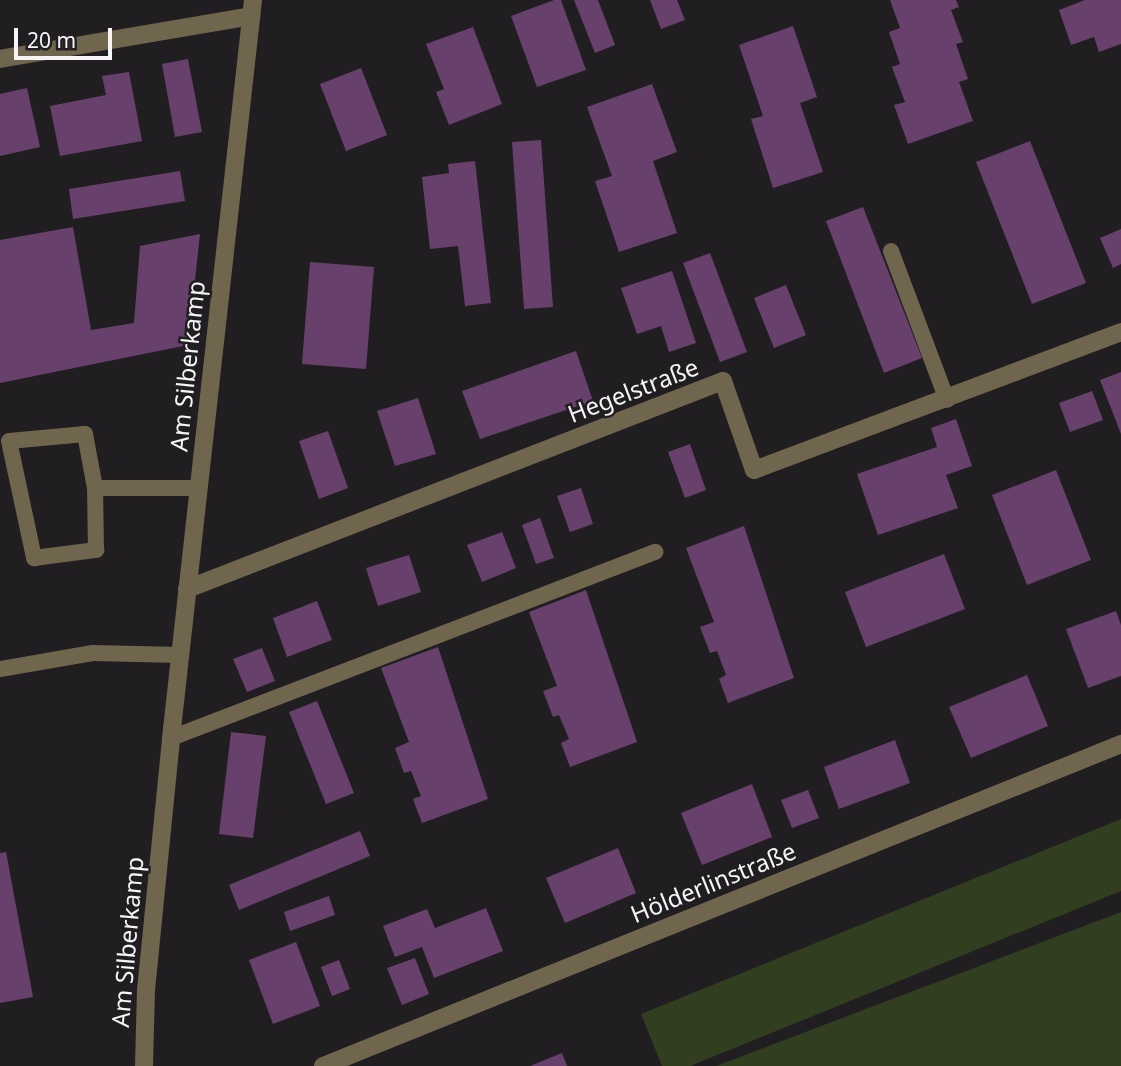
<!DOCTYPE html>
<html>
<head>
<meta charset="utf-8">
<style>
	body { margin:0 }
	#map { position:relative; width:1121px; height:1066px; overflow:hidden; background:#211e22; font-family:"Noto Sans",sans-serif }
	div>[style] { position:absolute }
	.green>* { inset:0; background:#313e20 }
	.building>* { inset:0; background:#67416c }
	.lane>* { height:16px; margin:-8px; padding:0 8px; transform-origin:8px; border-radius:8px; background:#70654d }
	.street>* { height:18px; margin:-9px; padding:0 9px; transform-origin:9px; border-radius:9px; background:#70654d }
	span { translate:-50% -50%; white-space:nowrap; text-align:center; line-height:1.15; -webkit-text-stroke:5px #211e22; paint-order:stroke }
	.street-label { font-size:24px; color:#f7f4f7 }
	.scale { position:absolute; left:14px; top:28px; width:98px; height:32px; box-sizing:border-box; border:4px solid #f7f4f7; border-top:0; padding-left:9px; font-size:21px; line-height:24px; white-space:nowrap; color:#f7f4f7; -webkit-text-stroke:5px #211e22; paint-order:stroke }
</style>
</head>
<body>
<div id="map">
	<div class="green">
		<i style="clip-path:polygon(1121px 819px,1121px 891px,690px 1066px,662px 1066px,641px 1014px)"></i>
		<i style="clip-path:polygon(1121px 912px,1121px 1066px,716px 1066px)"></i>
	</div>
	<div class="building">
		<i style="clip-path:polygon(554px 0,561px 0,586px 70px,537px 87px,511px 16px)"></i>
		<i style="clip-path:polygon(574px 0,598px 0,615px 45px,595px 53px)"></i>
		<i style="clip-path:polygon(650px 0,677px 0,685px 20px,661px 29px)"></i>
		<i style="clip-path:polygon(890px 0,956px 0,959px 7px,951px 10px,963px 42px,956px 44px,968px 79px,959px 82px,973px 121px,908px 144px,894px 105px,905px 102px,892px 67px,900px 64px,889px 32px,900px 28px)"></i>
		<i style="clip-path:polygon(1085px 0,1121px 0,1121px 44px,1099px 52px,1094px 37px,1071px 45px,1059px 10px)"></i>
		<i style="clip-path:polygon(793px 26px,817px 97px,800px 103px,823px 172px,773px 188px,751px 119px,763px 116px,739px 45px)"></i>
		<i style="clip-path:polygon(473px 27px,502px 104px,449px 125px,436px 92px,444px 89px,426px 44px)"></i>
		<i style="clip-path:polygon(188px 59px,202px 132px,175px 137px,162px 64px)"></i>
		<i style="clip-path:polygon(361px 68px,387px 135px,346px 151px,320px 84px)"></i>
		<i style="clip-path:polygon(129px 72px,142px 141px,60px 156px,50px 106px,106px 95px,102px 76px)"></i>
		<i style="clip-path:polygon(652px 84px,677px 152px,653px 161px,677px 233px,619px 252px,595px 181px,612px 176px,587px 107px)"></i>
		<i style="clip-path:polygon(27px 88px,40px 147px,0 156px,0 94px)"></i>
		<i style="clip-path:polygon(541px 140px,553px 307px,524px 309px,512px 142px)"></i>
		<i style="clip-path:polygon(1030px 141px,1086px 283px,1032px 304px,976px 162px)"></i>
		<i style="clip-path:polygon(475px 161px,491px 303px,465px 306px,458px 246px,430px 249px,422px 177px,449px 173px,448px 164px)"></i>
		<i style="clip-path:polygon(180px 171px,185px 201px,73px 219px,69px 189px)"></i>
		<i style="clip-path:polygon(863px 207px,922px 358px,884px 373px,826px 221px)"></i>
		<i style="clip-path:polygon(73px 227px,91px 330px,134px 323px,140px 246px,200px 234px,188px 345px,0 383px,0 240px)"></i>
		<i style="clip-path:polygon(1121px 229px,1121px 264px,1113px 268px,1100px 238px)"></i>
		<i style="clip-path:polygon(710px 253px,747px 352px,720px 362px,683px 263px)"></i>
		<i style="clip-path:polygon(310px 262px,374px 267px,366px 369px,302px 364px)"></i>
		<i style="clip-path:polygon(672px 271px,696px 343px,669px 352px,661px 326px,637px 334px,621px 288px)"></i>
		<i style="clip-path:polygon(786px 285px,806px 335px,774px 348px,754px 298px)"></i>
		<i style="clip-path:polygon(576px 351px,593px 401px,480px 439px,462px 391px)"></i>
		<i style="clip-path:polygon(1121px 372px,1121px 434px,1100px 380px)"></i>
		<i style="clip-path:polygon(1092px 391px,1103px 420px,1070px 432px,1059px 403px)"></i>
		<i style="clip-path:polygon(418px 398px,436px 454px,395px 466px,377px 411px)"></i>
		<i style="clip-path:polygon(956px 419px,972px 466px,946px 475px,958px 508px,878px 535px,857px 474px,937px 447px,931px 428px)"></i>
		<i style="clip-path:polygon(328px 431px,348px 488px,319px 499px,299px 441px)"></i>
		<i style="clip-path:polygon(690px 444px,706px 490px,685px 498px,668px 452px)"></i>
		<i style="clip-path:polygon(1056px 470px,1091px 560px,1027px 585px,992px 495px)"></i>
		<i style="clip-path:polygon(581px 488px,593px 524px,570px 532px,557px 496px)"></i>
		<i style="clip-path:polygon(540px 518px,554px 558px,536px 564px,522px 525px)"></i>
		<i style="clip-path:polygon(744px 526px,794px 678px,728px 703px,719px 679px,726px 675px,717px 651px,710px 653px,700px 627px,714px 622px,686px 548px)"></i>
		<i style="clip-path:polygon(502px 532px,516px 568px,482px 582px,467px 545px)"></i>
		<i style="clip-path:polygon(944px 554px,965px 609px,866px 647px,845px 592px)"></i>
		<i style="clip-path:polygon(409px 555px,421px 592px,378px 606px,366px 568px)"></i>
		<i style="clip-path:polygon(586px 590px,637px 742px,570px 767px,561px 743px,569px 739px,559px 715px,553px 717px,543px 691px,557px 686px,529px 612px)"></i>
		<i style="clip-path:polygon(317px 601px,332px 640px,287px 657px,273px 618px)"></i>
		<i style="clip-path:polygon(1116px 611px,1121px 625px,1121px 676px,1088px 688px,1066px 629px)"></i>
		<i style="clip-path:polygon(438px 647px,488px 799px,422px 823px,413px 799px,421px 796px,411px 771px,404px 773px,395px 748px,409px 742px,381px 668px)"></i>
		<i style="clip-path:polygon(262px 648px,275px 681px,247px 692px,233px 659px)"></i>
		<i style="clip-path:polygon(1027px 675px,1048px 726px,971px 758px,949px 707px)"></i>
		<i style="clip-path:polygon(317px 701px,354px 793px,326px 804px,289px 712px)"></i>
		<i style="clip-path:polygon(231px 732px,266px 736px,253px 838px,219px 834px)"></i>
		<i style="clip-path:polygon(895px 740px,910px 783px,839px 809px,824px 767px)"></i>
		<i style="clip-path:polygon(752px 784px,772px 837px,702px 865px,681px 813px)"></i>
		<i style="clip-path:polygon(808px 790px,819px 818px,792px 828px,781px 800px)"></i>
		<i style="clip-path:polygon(360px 831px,370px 856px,239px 910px,229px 885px)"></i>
		<i style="clip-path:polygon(618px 848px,636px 893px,565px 923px,546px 878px)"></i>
		<i style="clip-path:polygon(6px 852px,33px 997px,0 1003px,0 853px)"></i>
		<i style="clip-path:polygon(329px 896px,335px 915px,290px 931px,284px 912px)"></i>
		<i style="clip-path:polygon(486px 908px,503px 951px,434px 978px,422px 947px,395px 957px,383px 926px,427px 909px,435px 928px)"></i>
		<i style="clip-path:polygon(296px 942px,320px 1006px,273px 1024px,249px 960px)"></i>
		<i style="clip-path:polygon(415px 958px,429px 994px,402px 1005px,387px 968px)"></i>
		<i style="clip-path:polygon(339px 960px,350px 989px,332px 996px,321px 967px)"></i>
		<i style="clip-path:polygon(562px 1053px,567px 1066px,530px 1066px)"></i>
	</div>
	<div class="lane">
		<i style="left:891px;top:251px;width:159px;rotate:69.4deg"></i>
		<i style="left:95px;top:488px;width:55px;rotate:-100.5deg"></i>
		<i style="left:85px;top:434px;width:76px;rotate:174.7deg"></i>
		<i style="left:9px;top:441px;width:120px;rotate:77.9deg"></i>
		<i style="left:34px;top:558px;width:63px;rotate:-7.4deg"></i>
		<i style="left:96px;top:550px;width:62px;rotate:-90.9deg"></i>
		<i style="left:95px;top:488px;width:103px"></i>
		<i style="left:0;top:669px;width:94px;rotate:-9.8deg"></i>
		<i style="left:93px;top:653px;width:88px;rotate:1.3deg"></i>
		<i style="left:171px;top:738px;width:519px;rotate:-21.02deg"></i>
	</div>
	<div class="street">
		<i style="left:0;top:59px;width:255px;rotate:-9.7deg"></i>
		<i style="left:187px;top:589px;width:575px;rotate:-21.21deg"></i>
		<i style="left:723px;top:381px;width:94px;rotate:70.8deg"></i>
		<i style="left:754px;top:470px;width:392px;rotate:-20.6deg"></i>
		<i style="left:144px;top:1066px;width:76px;rotate:-88.5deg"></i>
		<i style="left:146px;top:990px;width:253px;rotate:-84.3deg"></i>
		<i style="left:171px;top:738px;width:743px;rotate:-83.66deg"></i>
		<i style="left:323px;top:1066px;width:861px;rotate:-21.97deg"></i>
	</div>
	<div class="street-label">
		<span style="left:187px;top:366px;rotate:-84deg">Am Silberkamp</span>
		<span style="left:633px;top:390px;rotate:-21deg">Hegelstraße</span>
		<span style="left:713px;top:882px;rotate:-22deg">Hölderlinstraße</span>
		<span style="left:127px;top:942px;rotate:-85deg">Am Silberkamp</span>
	</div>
	<div class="scale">20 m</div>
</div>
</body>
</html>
